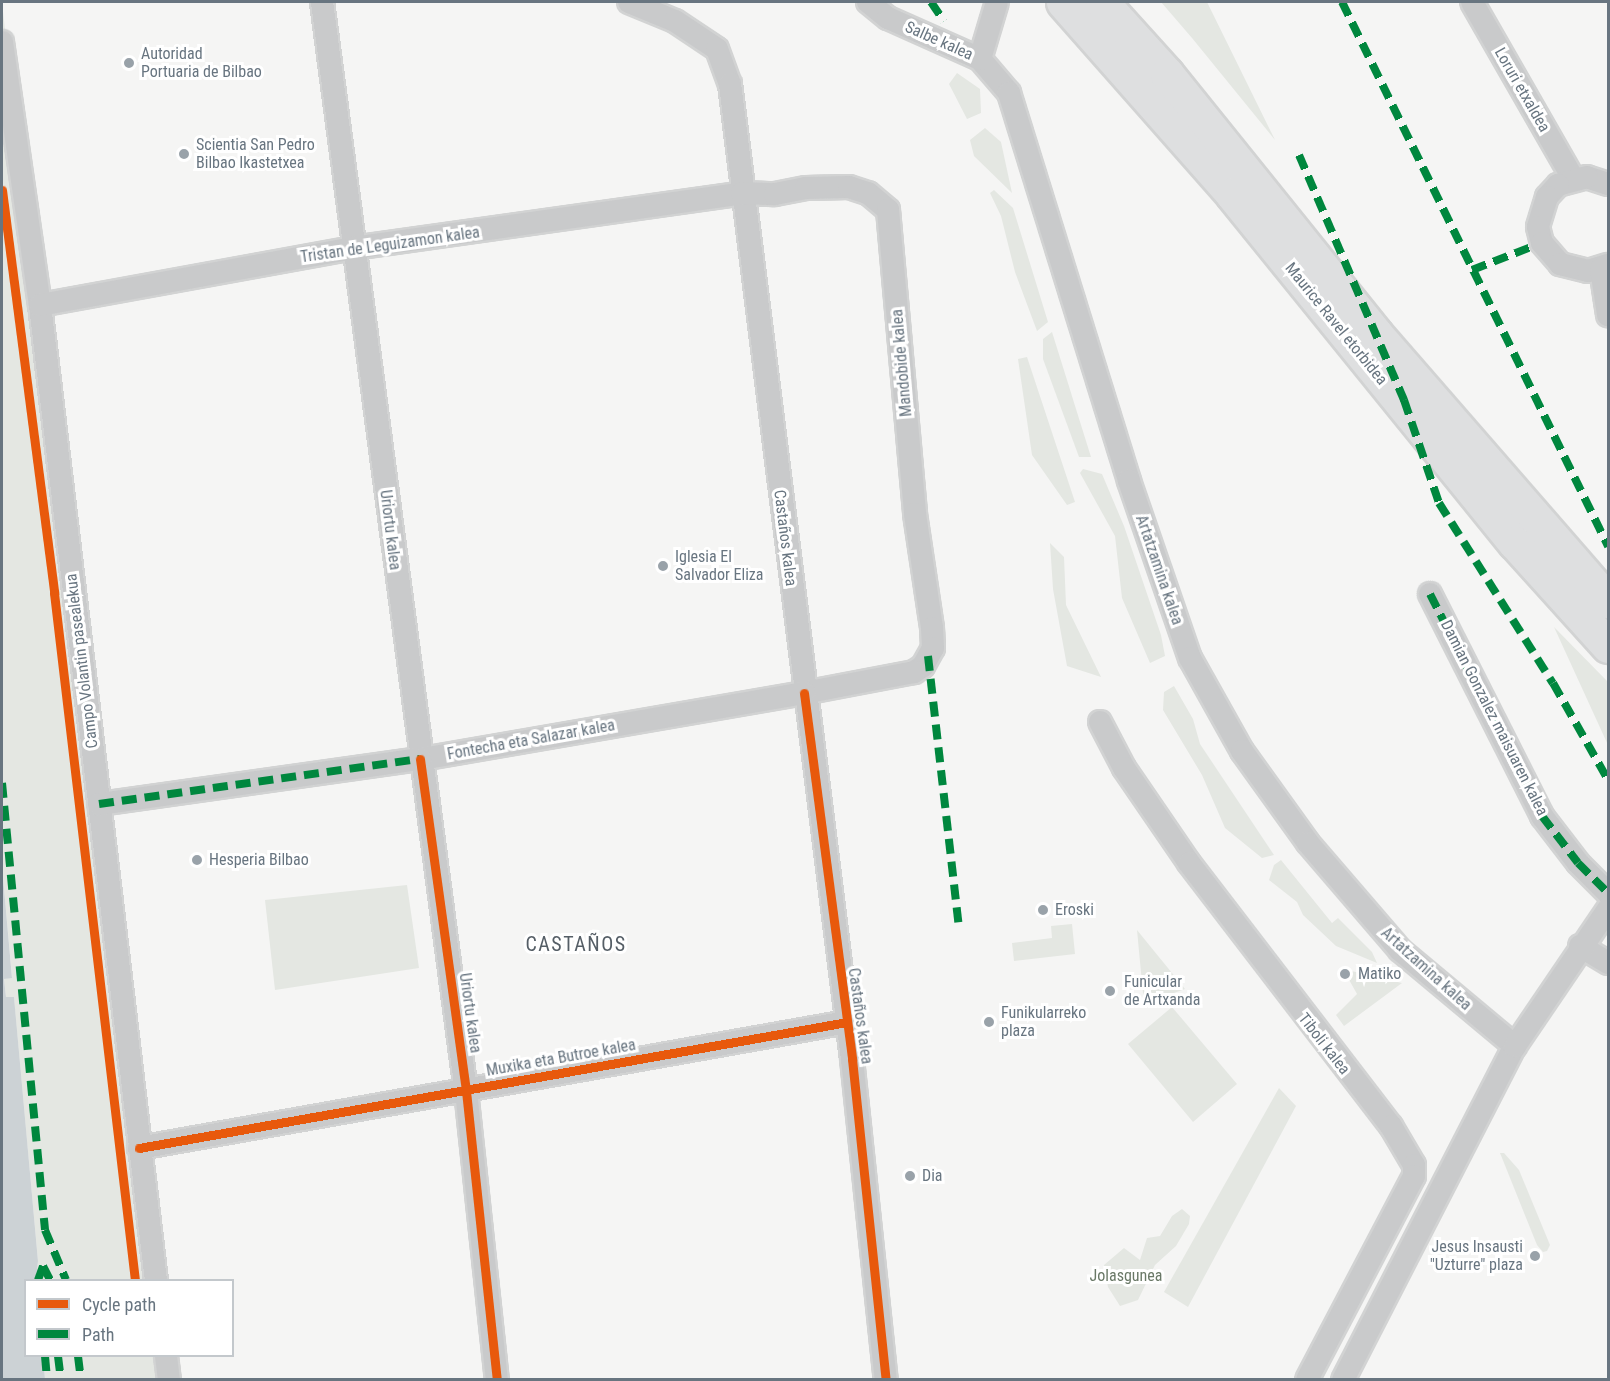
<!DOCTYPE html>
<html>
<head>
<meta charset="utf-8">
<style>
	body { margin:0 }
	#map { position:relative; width:1610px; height:1381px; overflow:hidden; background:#f5f5f4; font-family:"Roboto Condensed",sans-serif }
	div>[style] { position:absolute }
	.green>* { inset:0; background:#e4e7e2 }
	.water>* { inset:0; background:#ccd2d5 }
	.roads { filter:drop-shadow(2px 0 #d2d3d3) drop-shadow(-2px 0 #d2d3d3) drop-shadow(0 2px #d2d3d3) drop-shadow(0 -2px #d2d3d3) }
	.minor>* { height:22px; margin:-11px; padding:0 11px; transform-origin:11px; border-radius:11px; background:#c9cacb }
	.primary>* { height:33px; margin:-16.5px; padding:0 16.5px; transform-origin:16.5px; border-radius:16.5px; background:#dedfe0 }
	.quiet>* { height:8px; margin-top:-4px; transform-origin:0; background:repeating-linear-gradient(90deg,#00873e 0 15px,transparent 0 23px) }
	.cycleway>* { height:9px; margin:-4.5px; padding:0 4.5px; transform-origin:4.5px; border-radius:4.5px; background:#e8590c }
	.dots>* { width:16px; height:16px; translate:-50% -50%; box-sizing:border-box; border:3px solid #fff; border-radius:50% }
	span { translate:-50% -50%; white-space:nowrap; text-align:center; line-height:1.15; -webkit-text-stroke:6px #fff; paint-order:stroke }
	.street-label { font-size:16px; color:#687580 }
	.poi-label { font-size:16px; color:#687580 }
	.left { translate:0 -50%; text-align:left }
	.right { translate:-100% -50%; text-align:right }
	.park-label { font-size:16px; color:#697866 }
	.quarter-label { font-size:20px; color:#555e66; letter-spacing:1.5px }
	.frame { position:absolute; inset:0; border:3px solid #687580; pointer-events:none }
	.legend { position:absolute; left:24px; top:1279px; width:210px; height:78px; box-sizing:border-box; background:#fff; border:2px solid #c3c8cc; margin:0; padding:8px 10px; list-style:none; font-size:18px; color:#687580 }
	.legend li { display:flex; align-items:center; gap:12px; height:30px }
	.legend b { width:30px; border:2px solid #c3c8cc }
</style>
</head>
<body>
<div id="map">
	<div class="green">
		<i style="clip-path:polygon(2px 2px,18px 149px,156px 1280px,36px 1280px,38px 1261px,14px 998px,6px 997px,4px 979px,12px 977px,2px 866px)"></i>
		<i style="clip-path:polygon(1161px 2px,1207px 2px,1275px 140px,1192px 38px)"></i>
		<i style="clip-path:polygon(957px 73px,980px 89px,981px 113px,967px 119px,949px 84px)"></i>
		<i style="clip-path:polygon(985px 128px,1001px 142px,1012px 193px,974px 156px,970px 140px)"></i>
		<i style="clip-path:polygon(994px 190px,1013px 208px,1048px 322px,1037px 331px,1015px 272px,1001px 216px,990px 193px)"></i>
		<i style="clip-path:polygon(1052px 332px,1091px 457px,1079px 457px,1043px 359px,1043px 339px)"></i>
		<i style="clip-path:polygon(1027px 357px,1075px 502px,1067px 505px,1032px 455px,1018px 359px)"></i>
		<i style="clip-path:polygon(1083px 469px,1102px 474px,1124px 526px,1161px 635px,1165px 656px,1150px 663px,1122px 598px,1115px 536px,1080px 473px)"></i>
		<i style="clip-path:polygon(1050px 543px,1064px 557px,1066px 605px,1101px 677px,1067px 666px,1053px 589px)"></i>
		<i style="clip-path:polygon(1554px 627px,1608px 682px,1608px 745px)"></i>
		<i style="clip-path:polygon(1174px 686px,1193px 719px,1200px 744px,1274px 855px,1262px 858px,1225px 828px,1202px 775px,1163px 710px,1164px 692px)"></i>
		<i style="clip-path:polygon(1281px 860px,1332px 923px,1338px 918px,1372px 952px,1377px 963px,1336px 946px,1303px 915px,1297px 902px,1269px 880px,1274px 865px)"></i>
		<i style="clip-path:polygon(407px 885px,419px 968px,275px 990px,265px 900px)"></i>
		<i style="clip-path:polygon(1072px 924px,1075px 954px,1014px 961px,1012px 943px,1052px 938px,1051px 926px)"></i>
		<i style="clip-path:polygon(1137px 930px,1185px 989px,1144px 1004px)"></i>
		<i style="clip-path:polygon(1343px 969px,1402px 983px,1344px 1026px,1336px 1015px,1357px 994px)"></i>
		<i style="clip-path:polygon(1172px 1007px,1237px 1084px,1193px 1122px,1128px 1044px)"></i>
		<i style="clip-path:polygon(1279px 1088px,1296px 1106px,1188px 1307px,1164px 1292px)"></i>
		<i style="clip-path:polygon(1500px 1153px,1504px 1153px,1519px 1170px,1550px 1245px,1547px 1251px,1543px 1252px,1537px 1245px)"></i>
		<i style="clip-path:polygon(1182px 1209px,1190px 1216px,1189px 1224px,1176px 1246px,1155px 1265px,1138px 1300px,1120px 1306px,1108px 1287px,1104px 1265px,1124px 1248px,1140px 1260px,1147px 1238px,1160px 1236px,1172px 1216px)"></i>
		<i style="clip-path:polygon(43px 1356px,166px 1356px,169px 1379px,45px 1379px)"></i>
	</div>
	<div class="water">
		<i style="clip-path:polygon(2px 866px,12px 978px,4px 979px,6px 997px,14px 997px,38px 1261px,36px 1280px,26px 1280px,26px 1356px,43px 1356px,45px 1379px,2px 1379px)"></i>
	</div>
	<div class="roads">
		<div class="minor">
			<i style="left:322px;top:2px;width:1098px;rotate:82.47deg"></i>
			<i style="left:466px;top:1091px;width:291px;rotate:83.9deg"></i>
			<i style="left:629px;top:2px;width:50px;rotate:22.4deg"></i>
			<i style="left:675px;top:21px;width:50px;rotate:33.7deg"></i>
			<i style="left:717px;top:49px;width:37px;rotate:70deg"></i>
			<i style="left:730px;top:84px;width:983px;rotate:82.87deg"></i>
			<i style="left:852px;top:1059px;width:323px;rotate:84deg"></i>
			<i style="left:868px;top:2px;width:26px;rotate:39deg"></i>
			<i style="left:888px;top:18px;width:101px;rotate:24deg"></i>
			<i style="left:980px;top:59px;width:45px;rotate:49.5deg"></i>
			<i style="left:1009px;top:93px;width:406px;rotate:72.8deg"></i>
			<i style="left:1129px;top:481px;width:187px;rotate:71deg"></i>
			<i style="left:1190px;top:658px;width:107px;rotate:60.8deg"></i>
			<i style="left:1242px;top:751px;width:113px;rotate:54.3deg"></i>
			<i style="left:1308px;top:843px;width:141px;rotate:49.3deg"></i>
			<i style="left:1400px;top:950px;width:150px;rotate:39.9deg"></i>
			<i style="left:1472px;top:2px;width:203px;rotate:60.2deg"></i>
			<i style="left:2px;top:42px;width:266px;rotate:81.8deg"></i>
			<i style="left:40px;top:305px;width:982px;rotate:83.22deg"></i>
			<i style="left:980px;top:59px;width:59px;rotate:-73.4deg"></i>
			<i style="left:1608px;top:184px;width:22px;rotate:-162deg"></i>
			<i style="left:1587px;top:177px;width:30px;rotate:165deg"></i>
			<i style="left:1558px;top:185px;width:16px;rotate:133deg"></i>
			<i style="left:1547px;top:197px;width:31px;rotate:107deg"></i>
			<i style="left:1538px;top:227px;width:16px;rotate:76deg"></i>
			<i style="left:1542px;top:243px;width:28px;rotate:49deg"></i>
			<i style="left:1560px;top:264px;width:29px;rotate:14deg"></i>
			<i style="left:1588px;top:271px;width:21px;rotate:-17deg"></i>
			<i style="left:1601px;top:269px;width:47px;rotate:81.3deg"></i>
			<i style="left:40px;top:305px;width:318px;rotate:-10.3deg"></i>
			<i style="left:353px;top:248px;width:393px;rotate:-8deg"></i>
			<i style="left:742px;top:193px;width:33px;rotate:2deg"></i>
			<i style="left:775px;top:194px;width:32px;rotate:-11deg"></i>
			<i style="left:806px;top:188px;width:43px;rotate:-1.3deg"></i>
			<i style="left:849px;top:187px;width:20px;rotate:18deg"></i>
			<i style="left:868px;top:193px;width:26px;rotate:40deg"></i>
			<i style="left:888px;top:210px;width:305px;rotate:84.9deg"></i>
			<i style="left:915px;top:514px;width:115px;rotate:81.5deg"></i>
			<i style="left:932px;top:628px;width:20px;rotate:87deg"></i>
			<i style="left:933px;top:648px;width:21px;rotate:119deg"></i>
			<i style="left:923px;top:666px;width:11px;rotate:146deg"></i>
			<i style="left:914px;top:672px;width:112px;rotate:169.2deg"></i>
			<i style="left:804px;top:693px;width:390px;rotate:170.2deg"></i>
			<i style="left:420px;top:759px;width:324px;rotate:172deg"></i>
			<i style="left:1430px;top:594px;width:249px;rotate:63.2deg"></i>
			<i style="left:1542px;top:816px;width:59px;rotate:52.5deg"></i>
			<i style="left:1578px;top:863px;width:42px;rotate:45deg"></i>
			<i style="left:1100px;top:722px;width:52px;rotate:62.4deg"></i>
			<i style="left:1124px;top:768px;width:115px;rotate:55.6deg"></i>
			<i style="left:1189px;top:863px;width:332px;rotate:52.5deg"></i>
			<i style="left:1391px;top:1126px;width:45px;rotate:59.5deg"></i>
			<i style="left:1414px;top:1165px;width:11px;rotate:90deg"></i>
			<i style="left:1414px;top:1176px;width:230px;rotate:117.7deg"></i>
			<i style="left:1580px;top:946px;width:33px;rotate:31deg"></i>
			<i style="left:139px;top:1148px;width:719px;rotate:-10.09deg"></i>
			<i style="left:166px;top:1356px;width:24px;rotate:83deg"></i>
			<i style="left:1343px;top:1380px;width:376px;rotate:-62.8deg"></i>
			<i style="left:1515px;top:1046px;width:166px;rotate:-55.8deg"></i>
		</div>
		<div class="primary">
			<i style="left:1063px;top:2px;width:256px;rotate:48.6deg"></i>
			<i style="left:1232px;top:194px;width:449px;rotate:51deg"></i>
			<i style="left:1515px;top:543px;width:139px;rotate:47.9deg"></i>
			<i style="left:1102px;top:2px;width:97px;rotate:47.9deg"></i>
			<i style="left:1167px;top:74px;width:334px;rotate:51.2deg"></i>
			<i style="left:1376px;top:334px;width:354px;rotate:49deg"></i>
		</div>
	</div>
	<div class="quiet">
		<i style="left:931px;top:2px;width:23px;rotate:56deg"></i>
		<i style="left:1342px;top:2px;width:606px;rotate:63.94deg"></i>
		<i style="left:1299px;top:155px;width:267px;rotate:66.8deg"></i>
		<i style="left:1404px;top:400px;width:109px;rotate:71.2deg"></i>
		<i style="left:1439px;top:503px;width:213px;rotate:57.7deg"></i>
		<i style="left:1553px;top:683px;width:112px;rotate:60.4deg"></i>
		<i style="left:1472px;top:270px;width:63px;rotate:-21.3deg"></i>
		<i style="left:1430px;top:594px;width:249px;rotate:63.2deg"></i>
		<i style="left:1542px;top:816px;width:59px;rotate:52.5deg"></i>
		<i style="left:1578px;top:863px;width:42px;rotate:45deg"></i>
		<i style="left:928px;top:656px;width:274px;rotate:83.5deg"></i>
		<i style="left:2px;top:783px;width:449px;rotate:84.5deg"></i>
		<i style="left:45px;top:1230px;width:54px;rotate:67.2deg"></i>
		<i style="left:99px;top:804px;width:324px;rotate:-8deg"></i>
		<i style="left:38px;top:1280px;width:15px;rotate:-70deg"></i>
		<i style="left:43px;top:1266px;width:16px;rotate:63deg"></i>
		<i style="left:45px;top:1356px;width:24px;rotate:85deg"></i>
		<i style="left:58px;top:1356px;width:24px;rotate:83deg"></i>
		<i style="left:78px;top:1356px;width:24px;rotate:83deg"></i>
	</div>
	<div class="cycleway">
		<i style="left:2px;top:190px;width:406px;rotate:82.6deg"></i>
		<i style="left:54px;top:593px;width:692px;rotate:83.28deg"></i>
		<i style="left:804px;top:693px;width:369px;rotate:82.5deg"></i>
		<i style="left:852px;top:1059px;width:323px;rotate:84deg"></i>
		<i style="left:420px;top:759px;width:335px;rotate:82.1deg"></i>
		<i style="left:466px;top:1091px;width:291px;rotate:83.9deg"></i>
		<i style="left:139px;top:1148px;width:719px;rotate:-10.09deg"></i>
	</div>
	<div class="dots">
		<i style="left:129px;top:63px;background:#99a2a9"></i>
		<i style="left:184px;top:154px;background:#99a2a9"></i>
		<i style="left:663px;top:566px;background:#99a2a9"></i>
		<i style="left:197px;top:860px;background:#99a2a9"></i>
		<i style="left:1043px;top:910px;background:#99a2a9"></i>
		<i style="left:1345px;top:974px;background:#99a2a9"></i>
		<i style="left:1110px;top:991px;background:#99a2a9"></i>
		<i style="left:989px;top:1022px;background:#99a2a9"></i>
		<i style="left:910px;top:1176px;background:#99a2a9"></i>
		<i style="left:1535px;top:1256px;background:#99a2a9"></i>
	</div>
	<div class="street-label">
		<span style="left:939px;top:41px;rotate:24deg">Salbe kalea</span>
		<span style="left:1522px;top:90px;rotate:60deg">Loruri etxaldea</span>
		<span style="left:390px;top:245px;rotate:-8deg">Tristan de Leguizamon kalea</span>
		<span style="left:1336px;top:324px;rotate:51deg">Maurice Ravel etorbidea</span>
		<span style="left:902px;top:363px;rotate:-95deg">Mandobide kalea</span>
		<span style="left:390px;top:530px;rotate:83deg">Uriortu kalea</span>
		<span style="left:785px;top:538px;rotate:83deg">Castaños kalea</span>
		<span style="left:1159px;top:570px;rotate:71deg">Artatzamina kalea</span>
		<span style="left:82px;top:661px;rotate:-97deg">Campo Volantin pasealekua</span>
		<span style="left:1494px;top:718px;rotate:63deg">Damian Gonzalez maisuaren kalea</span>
		<span style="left:531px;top:740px;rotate:-10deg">Fontecha eta Salazar kalea</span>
		<span style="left:1426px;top:969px;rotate:42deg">Artatzamina kalea</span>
		<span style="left:470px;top:1013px;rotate:82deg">Uriortu kalea</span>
		<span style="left:860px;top:1016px;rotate:82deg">Castaños kalea</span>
		<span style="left:1324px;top:1044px;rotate:52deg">Tiboli kalea</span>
		<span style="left:561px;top:1058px;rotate:-10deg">Muxika eta Butroe kalea</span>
	</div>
	<div class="poi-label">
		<span class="left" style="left:141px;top:63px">Autoridad<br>Portuaria de Bilbao</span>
		<span class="left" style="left:196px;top:154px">Scientia San Pedro<br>Bilbao Ikastetxea</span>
		<span class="left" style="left:675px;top:566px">Iglesia El<br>Salvador Eliza</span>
		<span class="left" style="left:209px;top:860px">Hesperia Bilbao</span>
		<span class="left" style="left:1055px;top:910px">Eroski</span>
		<span class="left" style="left:1358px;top:974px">Matiko</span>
		<span class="left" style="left:1124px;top:991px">Funicular<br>de Artxanda</span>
		<span class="left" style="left:1001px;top:1022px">Funikularreko<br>plaza</span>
		<span class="left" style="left:922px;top:1176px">Dia</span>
		<span class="right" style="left:1523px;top:1256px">Jesus Insausti<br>"Uzturre" plaza</span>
	</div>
	<div class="park-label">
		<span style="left:1126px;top:1276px">Jolasgunea</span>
	</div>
	<div class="quarter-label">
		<span style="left:576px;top:944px">CASTAÑOS</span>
	</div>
	<div class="frame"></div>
	<ul class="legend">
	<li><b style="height:8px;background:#e8590c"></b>Cycle path</li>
	<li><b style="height:8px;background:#00873e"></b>Path</li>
	</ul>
</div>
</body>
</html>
